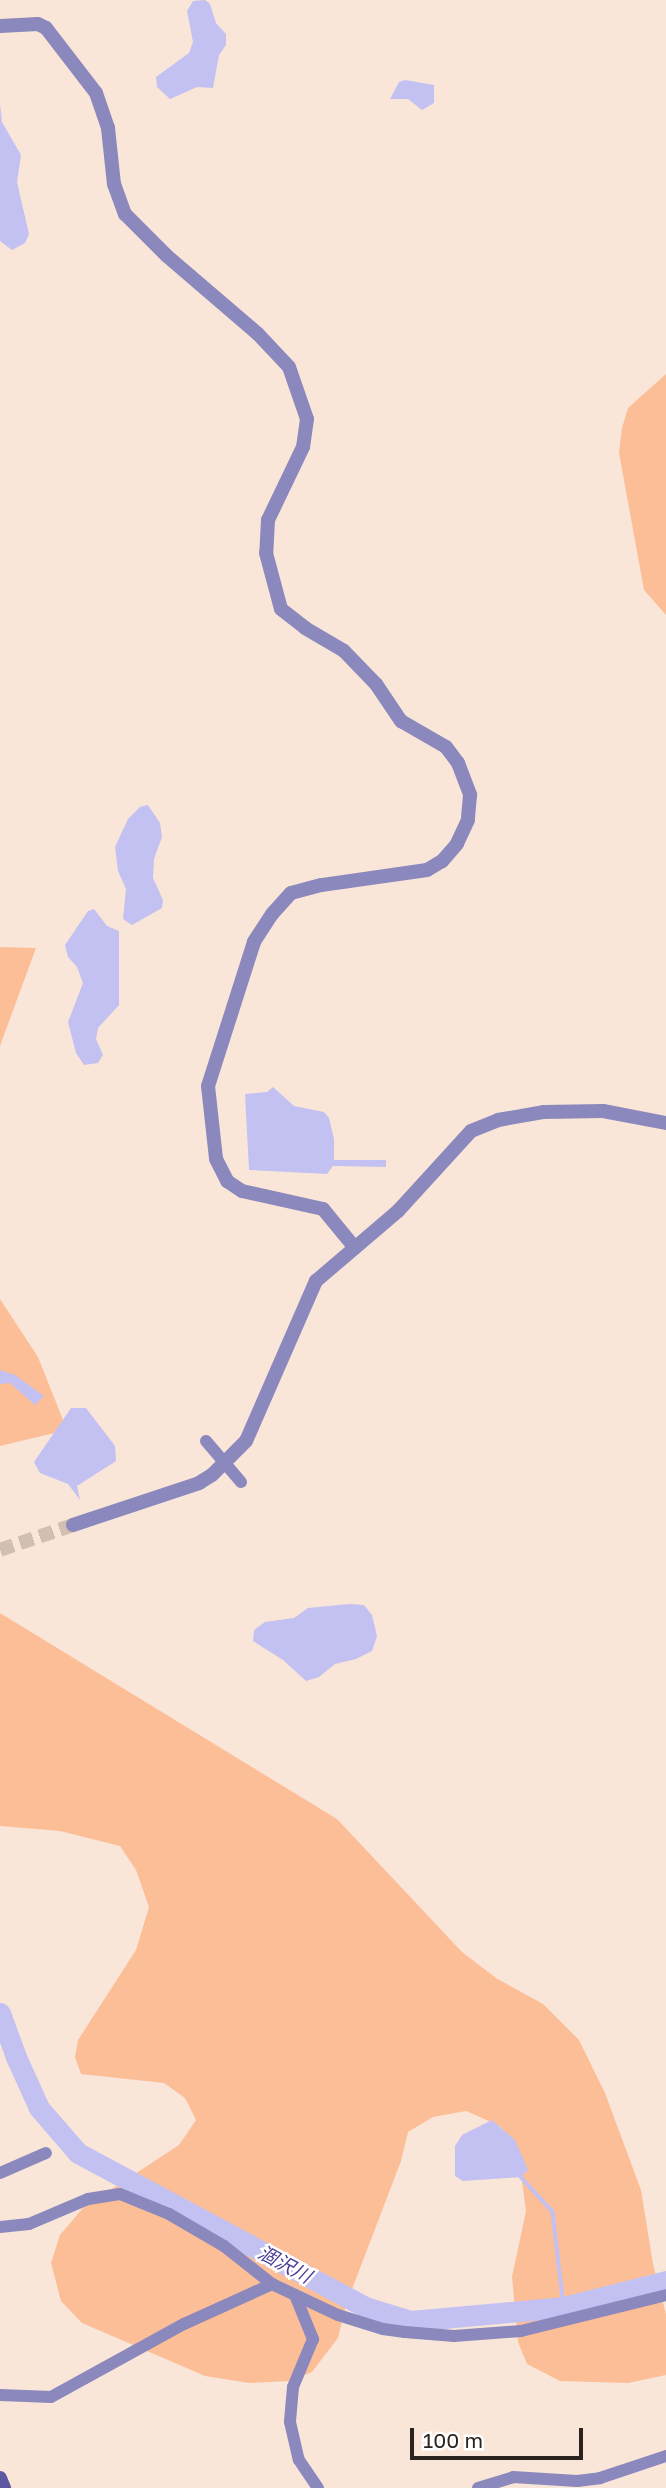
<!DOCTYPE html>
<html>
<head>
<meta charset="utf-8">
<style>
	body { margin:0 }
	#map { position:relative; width:666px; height:2488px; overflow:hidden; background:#fae6d9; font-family:"Golos Text","Noto Sans JP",sans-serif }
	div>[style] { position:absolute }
	.green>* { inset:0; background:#fcbe97 }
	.water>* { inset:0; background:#c3c1f2 }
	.stream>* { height:3.5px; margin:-1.75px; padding:0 1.75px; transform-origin:1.75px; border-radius:1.75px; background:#c3c1f2 }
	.river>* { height:21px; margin:-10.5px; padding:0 10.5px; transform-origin:10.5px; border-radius:10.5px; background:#c3c1f2 }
	.tertiary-tunnel>* { height:14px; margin-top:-7px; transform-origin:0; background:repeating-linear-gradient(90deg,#d1bfb4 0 14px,transparent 0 21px) }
	.minor>* { height:12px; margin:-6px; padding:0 6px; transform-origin:6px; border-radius:6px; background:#8b88bd }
	.tertiary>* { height:14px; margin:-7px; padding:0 7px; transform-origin:7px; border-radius:7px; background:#8b88bd }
	.secondary>* { height:14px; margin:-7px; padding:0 7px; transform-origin:7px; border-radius:7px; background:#6057a3 }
	.minor-bridge>* { height:12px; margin:-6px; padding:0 6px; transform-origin:6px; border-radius:6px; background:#8b88bd }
	span { translate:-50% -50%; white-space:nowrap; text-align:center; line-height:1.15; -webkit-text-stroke:5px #fff; paint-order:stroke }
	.water-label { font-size:19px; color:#4a3a96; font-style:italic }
	.scale { position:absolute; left:410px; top:2428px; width:173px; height:32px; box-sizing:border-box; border:4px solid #2b231f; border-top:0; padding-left:9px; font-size:21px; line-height:24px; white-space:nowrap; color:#2b231f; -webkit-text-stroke:5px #fff; paint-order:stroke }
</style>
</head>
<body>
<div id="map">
	<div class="green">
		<i style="clip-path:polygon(666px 374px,666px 615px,644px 590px,619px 453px,622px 428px,628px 408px)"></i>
		<i style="clip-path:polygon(0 947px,36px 948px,0 1046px)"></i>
		<i style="clip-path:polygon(0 1299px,38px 1357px,67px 1430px,0 1446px)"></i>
		<i style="clip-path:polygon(0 1613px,337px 1819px,462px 1952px,496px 1978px,543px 2004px,579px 2040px,605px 2093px,641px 2190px,653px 2264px,666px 2314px,666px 2375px,628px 2383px,560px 2381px,527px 2364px,518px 2342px,512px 2277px,526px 2211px,518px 2153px,500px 2126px,466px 2111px,433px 2117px,408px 2132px,401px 2161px,346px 2305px,338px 2338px,312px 2372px,290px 2381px,249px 2383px,205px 2376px,82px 2323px,61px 2301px,51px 2263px,60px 2235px,83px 2208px,179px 2145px,196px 2120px,185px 2098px,164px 2083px,81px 2074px,75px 2057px,78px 2040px,136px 1950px,149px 1907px,136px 1870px,120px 1846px,60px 1831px,0 1826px)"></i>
	</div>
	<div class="water">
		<i style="clip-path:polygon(205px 0,210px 4px,216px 23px,226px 34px,226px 45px,219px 55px,213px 88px,197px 87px,170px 99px,157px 87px,156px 77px,189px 53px,193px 42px,187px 11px,193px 1px)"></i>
		<i style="clip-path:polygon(405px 80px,434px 85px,434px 103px,422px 110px,408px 99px,390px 99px,399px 82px)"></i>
		<i style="clip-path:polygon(0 104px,2px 122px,21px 155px,17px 182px,29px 234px,25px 243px,12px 250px,0 241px)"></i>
		<i style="clip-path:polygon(148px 805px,160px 823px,162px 837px,154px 859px,153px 878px,163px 900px,162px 908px,132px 925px,123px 919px,126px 889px,118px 871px,115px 847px,128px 819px,140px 807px)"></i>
		<i style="clip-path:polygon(94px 909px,107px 926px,119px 931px,119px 1005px,98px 1028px,96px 1039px,103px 1055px,98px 1063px,84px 1065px,76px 1053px,68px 1022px,83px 983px,77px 967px,68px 957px,65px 945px,88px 911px)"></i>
		<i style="clip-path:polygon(273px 1087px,294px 1106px,324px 1112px,329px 1118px,334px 1139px,334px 1160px,386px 1160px,386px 1167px,333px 1166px,327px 1174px,249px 1170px,245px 1094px,267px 1092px)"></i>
		<i style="clip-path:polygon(0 1370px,15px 1375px,44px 1396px,35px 1405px,10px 1383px,0 1384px)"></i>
		<i style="clip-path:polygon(71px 1408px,86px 1408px,115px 1446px,116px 1461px,77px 1486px,80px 1500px,68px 1484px,40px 1473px,34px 1462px)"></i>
		<i style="clip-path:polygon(349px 1604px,364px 1605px,372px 1615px,377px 1636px,372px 1651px,356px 1659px,335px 1664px,319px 1677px,306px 1681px,283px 1660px,253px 1641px,254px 1630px,265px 1622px,294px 1618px,308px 1608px)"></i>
		<i style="clip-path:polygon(492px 2120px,515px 2140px,528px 2170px,521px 2177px,463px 2181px,455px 2176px,455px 2146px,462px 2135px)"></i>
	</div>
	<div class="stream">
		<i style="left:521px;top:2177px;width:47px;rotate:47.6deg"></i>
		<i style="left:553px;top:2212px;width:96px;rotate:83.4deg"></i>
	</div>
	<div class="river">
		<i style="left:0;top:2013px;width:47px;rotate:70deg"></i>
		<i style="left:16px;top:2057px;width:56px;rotate:65.7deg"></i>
		<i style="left:39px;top:2108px;width:60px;rotate:49.1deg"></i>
		<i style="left:78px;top:2153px;width:326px;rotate:28.2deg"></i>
		<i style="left:365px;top:2307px;width:48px;rotate:16.9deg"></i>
		<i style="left:411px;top:2321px;width:154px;rotate:-5.2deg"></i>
		<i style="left:564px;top:2307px;width:105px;rotate:-14.3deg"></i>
	</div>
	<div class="tertiary-tunnel">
		<i style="left:0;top:1550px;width:77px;rotate:-18.9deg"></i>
	</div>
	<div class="minor">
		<i style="left:0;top:2173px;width:50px;rotate:-23.5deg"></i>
		<i style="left:0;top:2227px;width:29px;rotate:-6deg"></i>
		<i style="left:29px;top:2224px;width:64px;rotate:-23deg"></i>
		<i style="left:88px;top:2199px;width:32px;rotate:-9deg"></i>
		<i style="left:120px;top:2194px;width:53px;rotate:22.2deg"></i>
		<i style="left:169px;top:2214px;width:64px;rotate:30.2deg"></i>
		<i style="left:224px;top:2246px;width:61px;rotate:38.4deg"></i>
		<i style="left:272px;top:2284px;width:73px;rotate:25.2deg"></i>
		<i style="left:338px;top:2315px;width:47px;rotate:17.3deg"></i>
		<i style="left:383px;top:2329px;width:22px;rotate:8deg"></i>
		<i style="left:405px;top:2332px;width:49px;rotate:4.7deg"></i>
		<i style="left:454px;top:2336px;width:67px;rotate:-4.3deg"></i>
		<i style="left:521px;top:2331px;width:149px;rotate:-13.9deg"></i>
		<i style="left:295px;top:2295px;width:48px;rotate:67.8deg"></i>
		<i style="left:313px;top:2339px;width:52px;rotate:112.6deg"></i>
		<i style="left:293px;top:2387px;width:35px;rotate:95deg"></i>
		<i style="left:290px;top:2422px;width:39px;rotate:77deg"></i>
		<i style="left:299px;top:2460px;width:34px;rotate:56deg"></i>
		<i style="left:0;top:2395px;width:51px;rotate:2.2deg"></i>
		<i style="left:51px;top:2397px;width:152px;rotate:-28.8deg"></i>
		<i style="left:184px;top:2324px;width:97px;rotate:-24.4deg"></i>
		<i style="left:478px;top:2488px;width:37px;rotate:-17deg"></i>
		<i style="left:513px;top:2477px;width:64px;rotate:3.6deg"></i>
		<i style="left:577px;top:2481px;width:23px;rotate:-7deg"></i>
		<i style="left:600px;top:2478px;width:70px;rotate:-18.4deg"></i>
	</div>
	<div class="tertiary">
		<i style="left:0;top:26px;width:38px;rotate:-3deg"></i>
		<i style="left:38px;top:24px;width:9px;rotate:27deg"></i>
		<i style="left:46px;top:28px;width:82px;rotate:52.4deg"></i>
		<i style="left:96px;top:93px;width:37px;rotate:71deg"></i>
		<i style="left:108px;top:128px;width:56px;rotate:83.9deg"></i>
		<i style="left:114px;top:184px;width:32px;rotate:70deg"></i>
		<i style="left:125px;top:214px;width:59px;rotate:45deg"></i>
		<i style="left:167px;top:256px;width:120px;rotate:40.6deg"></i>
		<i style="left:258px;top:334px;width:45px;rotate:46.8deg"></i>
		<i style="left:289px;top:367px;width:55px;rotate:70.9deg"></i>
		<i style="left:307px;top:419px;width:28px;rotate:98deg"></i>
		<i style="left:303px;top:447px;width:81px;rotate:115.6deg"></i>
		<i style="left:268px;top:520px;width:33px;rotate:93deg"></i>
		<i style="left:266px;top:553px;width:58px;rotate:75deg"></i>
		<i style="left:281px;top:609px;width:31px;rotate:38deg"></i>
		<i style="left:305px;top:628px;width:45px;rotate:30.5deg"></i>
		<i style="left:344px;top:651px;width:46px;rotate:45.9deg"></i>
		<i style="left:376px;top:684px;width:45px;rotate:56deg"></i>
		<i style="left:401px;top:721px;width:52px;rotate:30deg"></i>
		<i style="left:446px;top:747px;width:20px;rotate:53deg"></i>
		<i style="left:458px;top:763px;width:34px;rotate:69deg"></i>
		<i style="left:470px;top:795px;width:25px;rotate:95deg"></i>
		<i style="left:468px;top:820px;width:26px;rotate:115deg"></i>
		<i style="left:457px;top:844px;width:23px;rotate:131deg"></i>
		<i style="left:442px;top:861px;width:17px;rotate:149deg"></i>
		<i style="left:427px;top:870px;width:107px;rotate:171.9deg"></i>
		<i style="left:321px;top:885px;width:31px;rotate:165deg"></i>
		<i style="left:291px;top:893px;width:28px;rotate:132deg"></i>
		<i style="left:272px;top:914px;width:33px;rotate:123deg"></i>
		<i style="left:254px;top:942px;width:151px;rotate:107.7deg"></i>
		<i style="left:208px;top:1086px;width:73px;rotate:83.7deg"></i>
		<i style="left:216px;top:1159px;width:25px;rotate:63deg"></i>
		<i style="left:227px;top:1181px;width:18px;rotate:34deg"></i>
		<i style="left:242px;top:1191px;width:83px;rotate:12.5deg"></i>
		<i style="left:323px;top:1209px;width:50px;rotate:50.6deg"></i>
		<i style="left:73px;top:1525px;width:133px;rotate:-18.4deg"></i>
		<i style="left:199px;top:1483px;width:15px;rotate:-32deg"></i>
		<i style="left:212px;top:1475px;width:48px;rotate:-45deg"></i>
		<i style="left:246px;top:1441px;width:175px;rotate:-66.4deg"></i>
		<i style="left:316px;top:1281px;width:108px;rotate:-40.5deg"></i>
		<i style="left:398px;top:1211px;width:108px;rotate:-47.6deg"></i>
		<i style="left:471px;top:1131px;width:29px;rotate:-22deg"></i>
		<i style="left:498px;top:1120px;width:47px;rotate:-9.9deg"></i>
		<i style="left:544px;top:1112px;width:59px;rotate:-1deg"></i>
		<i style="left:603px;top:1111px;width:64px;rotate:10.8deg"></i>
	</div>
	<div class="secondary">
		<i style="left:0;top:2478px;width:11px;rotate:68deg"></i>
	</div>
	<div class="minor-bridge">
		<i style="left:206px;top:1441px;width:54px;rotate:49.5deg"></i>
	</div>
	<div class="water-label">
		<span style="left:285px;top:2264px;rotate:28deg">涸沢川</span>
	</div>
	<div class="scale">100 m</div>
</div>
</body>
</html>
